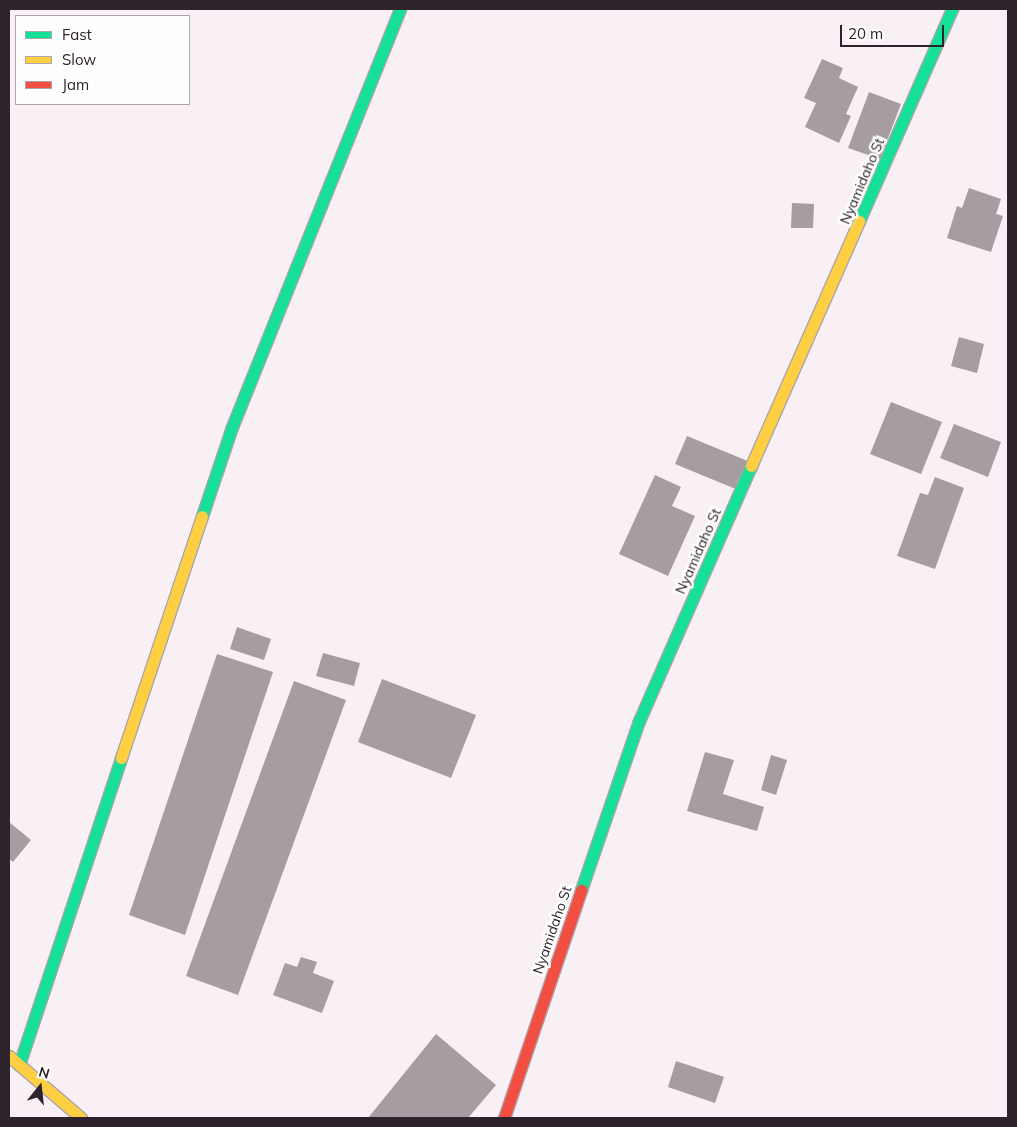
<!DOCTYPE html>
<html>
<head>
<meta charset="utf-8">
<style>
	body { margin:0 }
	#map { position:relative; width:1017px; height:1127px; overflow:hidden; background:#f8f0f5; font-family:Mulish,sans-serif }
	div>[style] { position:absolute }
	.building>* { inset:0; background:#a59da2 }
	.roads { filter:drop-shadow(1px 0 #aea5ab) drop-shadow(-1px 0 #aea5ab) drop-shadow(0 1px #aea5ab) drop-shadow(0 -1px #aea5ab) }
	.fast>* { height:11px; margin:-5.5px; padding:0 5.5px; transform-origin:5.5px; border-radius:5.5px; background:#16e098 }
	.slow>* { height:11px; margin:-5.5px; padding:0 5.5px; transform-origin:5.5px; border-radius:5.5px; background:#ffcf43 }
	.jam>* { height:11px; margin:-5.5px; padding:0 5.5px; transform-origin:5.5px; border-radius:5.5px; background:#f24e42 }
	span { translate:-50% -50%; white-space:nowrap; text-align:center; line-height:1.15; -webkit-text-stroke:5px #fefefe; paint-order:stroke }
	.street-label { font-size:14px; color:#2d232a }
	.frame { position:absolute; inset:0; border:10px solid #2d232a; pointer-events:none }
	.legend { position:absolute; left:15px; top:15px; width:175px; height:90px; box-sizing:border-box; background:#fefefe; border:1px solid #aaa6a9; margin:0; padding:6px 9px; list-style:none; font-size:15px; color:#2d232a }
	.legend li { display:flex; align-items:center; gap:10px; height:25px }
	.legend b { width:25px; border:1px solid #aaa6a9 }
	.north { position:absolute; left:15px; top:1062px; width:50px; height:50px; -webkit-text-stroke:4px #fefefe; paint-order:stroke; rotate:16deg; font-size:14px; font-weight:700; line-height:20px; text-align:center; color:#2d232a }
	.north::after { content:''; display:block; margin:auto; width:18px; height:22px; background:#2d232a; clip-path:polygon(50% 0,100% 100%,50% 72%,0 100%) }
	.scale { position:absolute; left:840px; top:25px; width:104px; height:22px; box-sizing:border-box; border:2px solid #2d232a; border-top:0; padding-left:6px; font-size:15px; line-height:18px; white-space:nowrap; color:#2d232a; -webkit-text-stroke:4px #fefefe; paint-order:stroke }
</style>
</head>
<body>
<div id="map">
	<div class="building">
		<i style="clip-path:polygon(822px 59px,843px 68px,839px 78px,858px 87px,846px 114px,851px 116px,839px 143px,805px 127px,816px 103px,804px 98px)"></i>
		<i style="clip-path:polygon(869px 92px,901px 104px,880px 159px,848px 148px)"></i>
		<i style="clip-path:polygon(969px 188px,1001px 199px,996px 214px,1003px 216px,991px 252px,947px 238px,957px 206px,962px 208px)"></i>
		<i style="clip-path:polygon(792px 203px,814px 204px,813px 228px,791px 228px)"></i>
		<i style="clip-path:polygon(959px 337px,984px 344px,977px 373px,951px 366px)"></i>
		<i style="clip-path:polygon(891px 402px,942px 422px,921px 474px,870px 454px)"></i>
		<i style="clip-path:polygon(954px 424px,1001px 442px,988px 477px,940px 458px)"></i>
		<i style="clip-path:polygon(687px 436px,755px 464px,743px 492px,675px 464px)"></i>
		<i style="clip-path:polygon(655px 475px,681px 487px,672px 506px,695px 516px,668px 576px,619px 554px)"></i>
		<i style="clip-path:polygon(935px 477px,964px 488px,935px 569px,897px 556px,920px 493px,928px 495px)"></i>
		<i style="clip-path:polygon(237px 627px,271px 639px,264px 660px,230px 649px)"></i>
		<i style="clip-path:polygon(323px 653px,360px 663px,354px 686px,316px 676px)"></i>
		<i style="clip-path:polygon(217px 654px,273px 672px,185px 935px,129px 915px)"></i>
		<i style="clip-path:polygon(382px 679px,476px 715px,451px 778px,358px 742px)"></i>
		<i style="clip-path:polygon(294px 681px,346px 700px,238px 995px,186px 976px)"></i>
		<i style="clip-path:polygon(705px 752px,734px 760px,723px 794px,764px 807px,757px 831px,687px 811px)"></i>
		<i style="clip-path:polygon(771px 755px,787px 760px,776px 795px,761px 790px)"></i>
		<i style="clip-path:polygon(9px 822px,31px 840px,13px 862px,9px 859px)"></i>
		<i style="clip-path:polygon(301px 957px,317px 962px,313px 973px,334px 981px,322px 1013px,273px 995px,285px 963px,297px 967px)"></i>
		<i style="clip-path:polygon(436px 1034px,496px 1085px,468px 1118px,368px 1118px)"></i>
		<i style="clip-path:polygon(676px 1061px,724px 1077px,715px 1103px,668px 1087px)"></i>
	</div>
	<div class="roads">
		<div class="fast">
			<i style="left:859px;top:221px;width:232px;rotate:-66.3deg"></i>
			<i style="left:202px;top:516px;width:94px;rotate:-71.4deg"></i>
			<i style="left:232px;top:427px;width:450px;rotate:-68.1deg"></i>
			<i style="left:581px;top:890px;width:179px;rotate:-71.1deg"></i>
			<i style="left:639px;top:721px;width:279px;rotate:-66.3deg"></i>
			<i style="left:19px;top:1065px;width:324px;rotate:-71.6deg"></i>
		</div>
		<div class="slow">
			<i style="left:751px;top:466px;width:268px;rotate:-66.2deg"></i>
			<i style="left:121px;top:758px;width:255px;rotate:-71.5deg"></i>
			<i style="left:9px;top:1056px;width:95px;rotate:40.7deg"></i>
		</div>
		<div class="jam">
			<i style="left:504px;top:1118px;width:241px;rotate:-71.3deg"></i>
		</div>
	</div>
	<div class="street-label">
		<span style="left:862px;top:181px;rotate:-67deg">Nyamidaho St</span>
		<span style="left:698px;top:551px;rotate:-66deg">Nyamidaho St</span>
		<span style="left:552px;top:930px;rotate:-71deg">Nyamidaho St</span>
	</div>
	<div class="frame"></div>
	<ul class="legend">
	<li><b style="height:6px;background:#16e098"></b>Fast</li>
	<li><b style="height:6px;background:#ffcf43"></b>Slow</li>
	<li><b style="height:6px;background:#f24e42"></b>Jam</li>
	</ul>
	<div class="north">N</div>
	<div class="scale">20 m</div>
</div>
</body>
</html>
